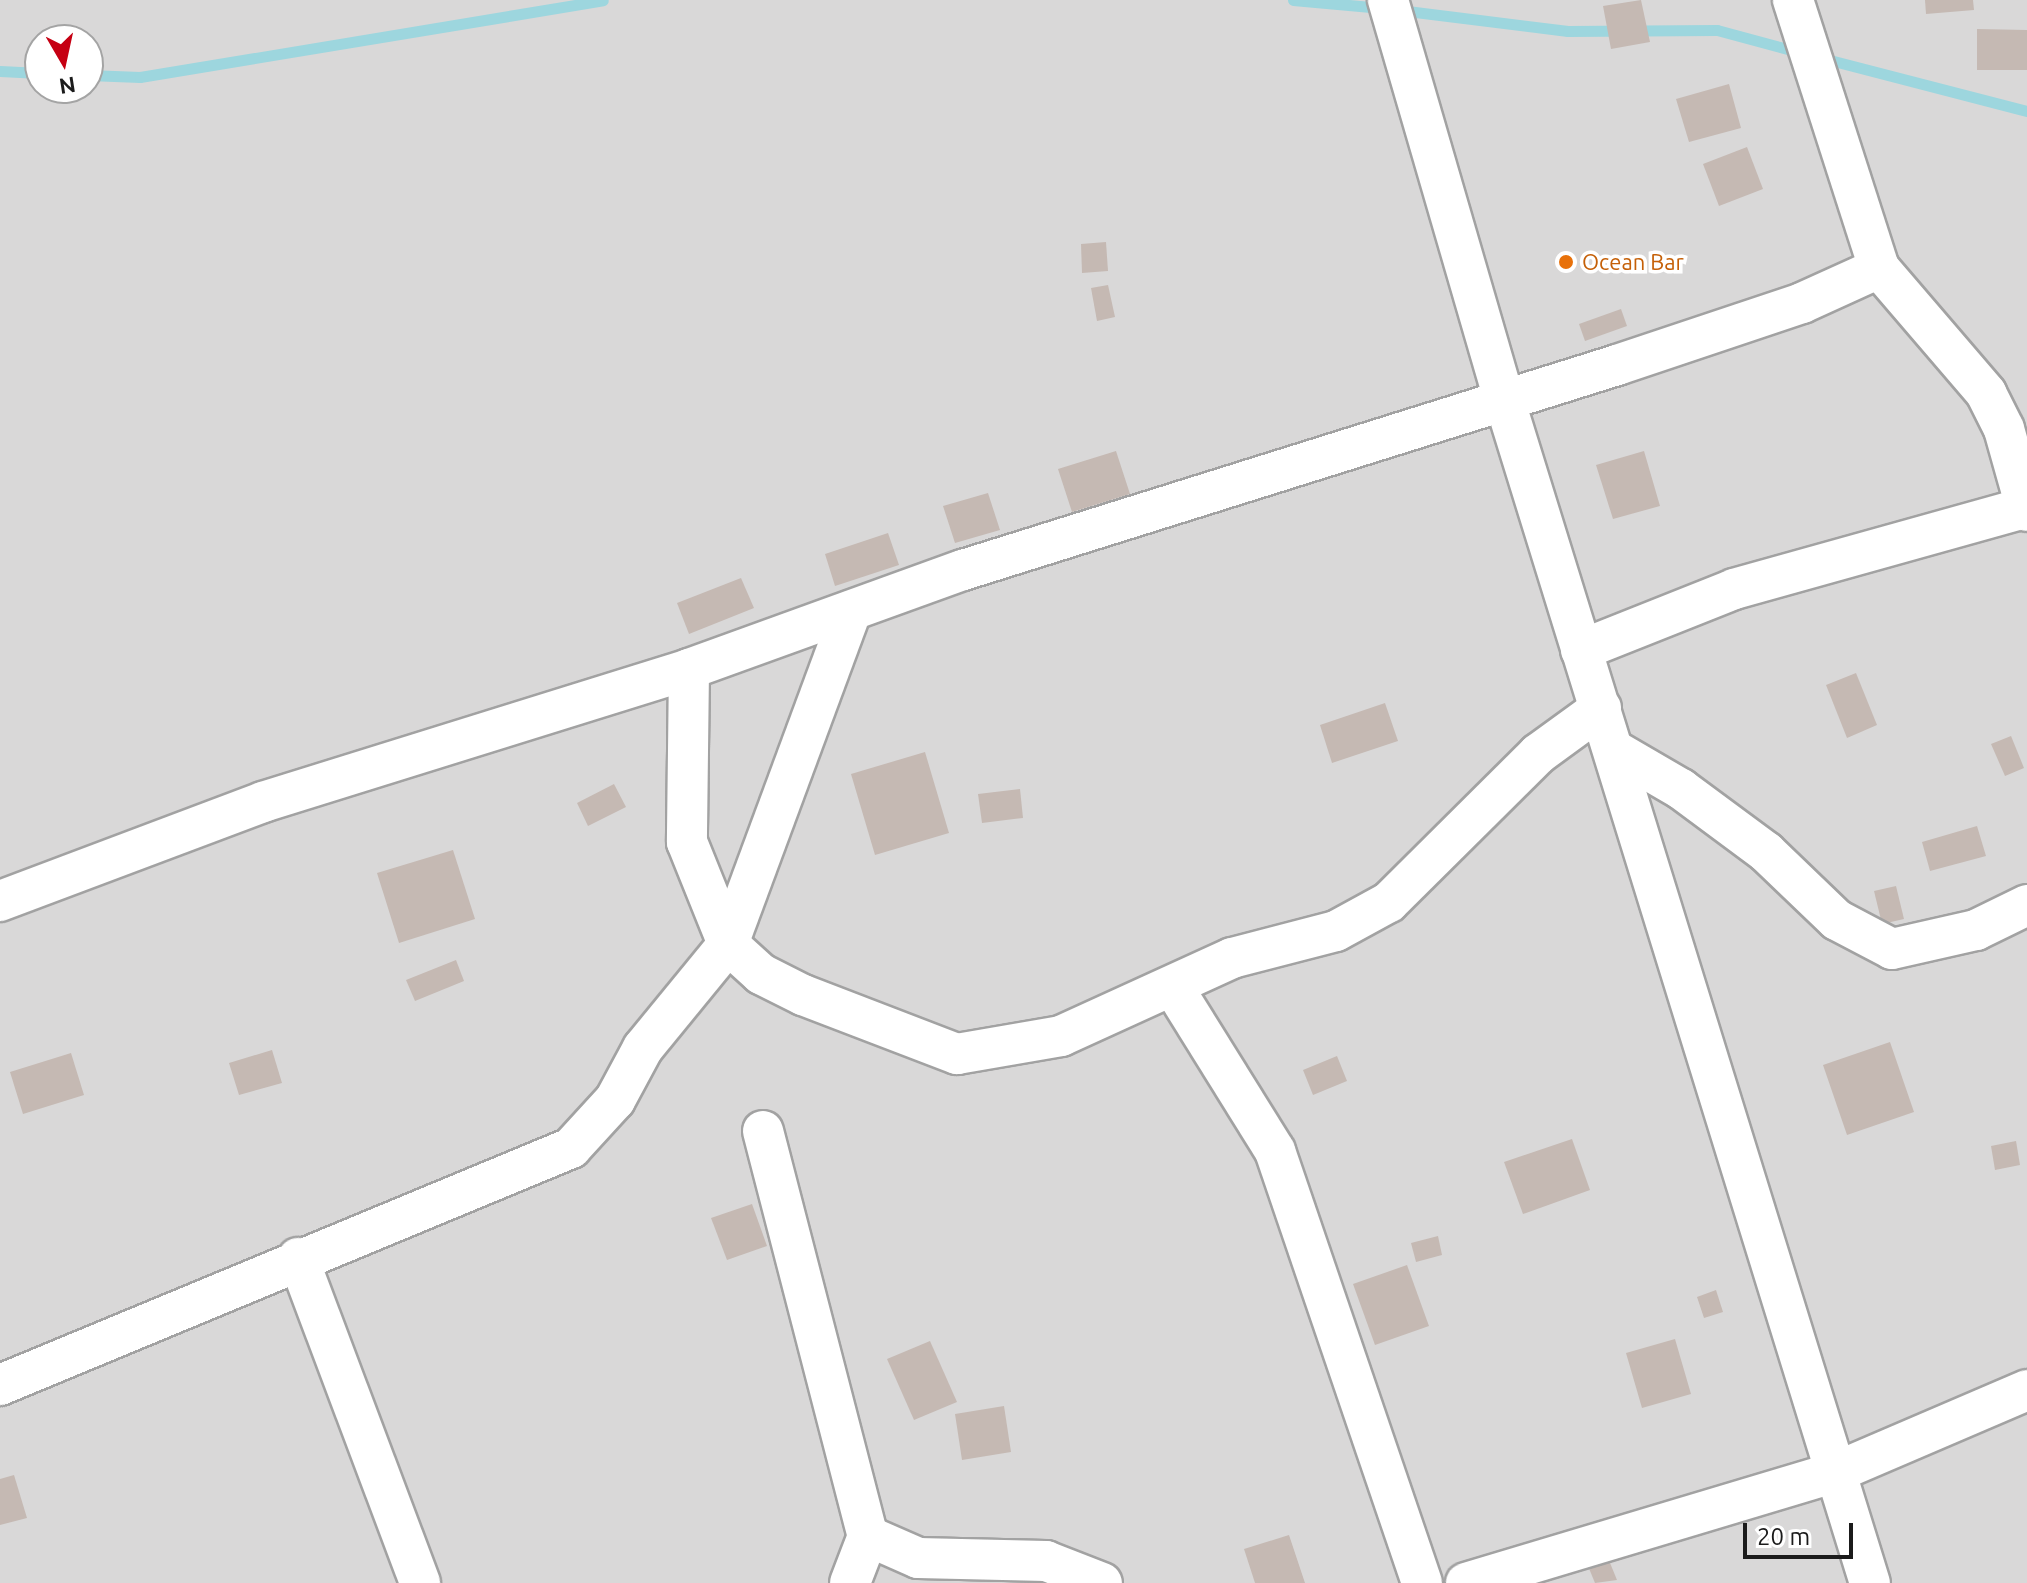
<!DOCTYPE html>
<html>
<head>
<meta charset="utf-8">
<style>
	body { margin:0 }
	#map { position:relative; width:2027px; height:1583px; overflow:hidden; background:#ede8df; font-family:Ubuntu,sans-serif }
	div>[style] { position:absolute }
	.residential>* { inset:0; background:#d9d8d8 }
	.stream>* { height:11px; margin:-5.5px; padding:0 5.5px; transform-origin:5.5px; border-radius:5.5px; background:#9dd6de }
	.building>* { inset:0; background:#c5b9b3 }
	.roads { filter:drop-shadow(2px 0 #a2a2a2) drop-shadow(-2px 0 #a2a2a2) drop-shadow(0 2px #a2a2a2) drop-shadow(0 -2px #a2a2a2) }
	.minor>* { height:40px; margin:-20px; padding:0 20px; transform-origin:20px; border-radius:20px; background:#fff }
	.dots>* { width:22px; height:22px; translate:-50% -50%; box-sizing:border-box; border:4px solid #fff; border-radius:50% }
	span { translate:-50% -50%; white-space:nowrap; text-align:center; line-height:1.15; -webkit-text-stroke:7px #fff; paint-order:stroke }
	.food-label { font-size:22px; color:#c56008 }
	.left { translate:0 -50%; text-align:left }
	.north { position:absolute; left:24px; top:24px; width:80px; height:80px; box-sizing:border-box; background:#fff; border:2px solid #a4a4a4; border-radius:50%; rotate:171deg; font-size:22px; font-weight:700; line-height:32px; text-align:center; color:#1b1b1b }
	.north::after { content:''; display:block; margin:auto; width:28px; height:36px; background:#c60013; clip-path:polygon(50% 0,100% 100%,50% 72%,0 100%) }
	.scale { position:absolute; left:1743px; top:1523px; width:110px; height:36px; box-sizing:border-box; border:4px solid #1b1b1b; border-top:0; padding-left:10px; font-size:24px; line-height:28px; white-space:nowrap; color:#1b1b1b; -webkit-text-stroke:6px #fff; paint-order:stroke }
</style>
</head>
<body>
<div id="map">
	<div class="residential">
		<i style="clip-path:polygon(evenodd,0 0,2027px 0,2027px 1583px,0 1583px,0 0,40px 40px,88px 40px,88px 88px,40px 88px,40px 40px)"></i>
	</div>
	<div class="stream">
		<i style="left:1293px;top:0;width:89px;rotate:5.1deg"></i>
		<i style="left:1399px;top:10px;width:170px;rotate:7.1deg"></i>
		<i style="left:1568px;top:31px;width:149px;rotate:-0.4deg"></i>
		<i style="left:1717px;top:30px;width:88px;rotate:15.1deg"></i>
		<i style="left:1822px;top:58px;width:212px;rotate:14.5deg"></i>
		<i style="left:0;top:71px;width:40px;rotate:2.9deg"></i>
		<i style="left:88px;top:75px;width:52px;rotate:2.2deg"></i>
		<i style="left:140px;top:77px;width:469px;rotate:-9.4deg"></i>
	</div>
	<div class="building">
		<i style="clip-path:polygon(1641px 0,1650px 42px,1611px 49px,1603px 6px)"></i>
		<i style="clip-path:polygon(1925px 0,1973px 0,1974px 10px,1926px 14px)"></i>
		<i style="clip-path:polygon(1977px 29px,2027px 30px,2027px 70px,1977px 70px)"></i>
		<i style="clip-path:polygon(1729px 84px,1741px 128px,1689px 142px,1676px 99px)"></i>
		<i style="clip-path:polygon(1747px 147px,1763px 189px,1719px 206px,1703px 164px)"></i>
		<i style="clip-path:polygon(1106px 242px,1108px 271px,1082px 273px,1081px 244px)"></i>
		<i style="clip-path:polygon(1108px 285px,1115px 317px,1097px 321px,1091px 288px)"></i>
		<i style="clip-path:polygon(1621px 309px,1627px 326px,1585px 341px,1579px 324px)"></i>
		<i style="clip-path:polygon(1116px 451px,1130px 494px,1072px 512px,1058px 469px)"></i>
		<i style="clip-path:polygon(1644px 451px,1660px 506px,1613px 519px,1596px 465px)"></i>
		<i style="clip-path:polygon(988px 493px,1000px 530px,955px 543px,943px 506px)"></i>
		<i style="clip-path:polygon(888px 533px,899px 565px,835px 586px,825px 554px)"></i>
		<i style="clip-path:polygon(741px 578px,754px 608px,689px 634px,677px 603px)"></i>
		<i style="clip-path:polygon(1856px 673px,1877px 725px,1847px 738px,1826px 685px)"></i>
		<i style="clip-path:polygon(1385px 703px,1398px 741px,1332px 763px,1320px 725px)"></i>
		<i style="clip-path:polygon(2011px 736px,2024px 768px,2005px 776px,1991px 744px)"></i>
		<i style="clip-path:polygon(925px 752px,949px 833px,875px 855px,851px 774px)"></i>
		<i style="clip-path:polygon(614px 784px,626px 807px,588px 826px,577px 803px)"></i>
		<i style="clip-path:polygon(1020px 789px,1023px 818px,982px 823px,978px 794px)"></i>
		<i style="clip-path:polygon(1977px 826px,1986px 856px,1930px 871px,1922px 842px)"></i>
		<i style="clip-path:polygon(453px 850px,475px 919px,399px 943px,377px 873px)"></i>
		<i style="clip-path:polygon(1896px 886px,1904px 919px,1882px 924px,1874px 891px)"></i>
		<i style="clip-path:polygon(456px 960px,464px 981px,415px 1001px,406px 980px)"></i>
		<i style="clip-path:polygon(1890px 1042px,1914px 1112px,1847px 1135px,1823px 1065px)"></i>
		<i style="clip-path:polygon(272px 1050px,282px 1083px,239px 1095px,229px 1063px)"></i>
		<i style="clip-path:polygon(71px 1053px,84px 1095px,23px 1114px,10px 1072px)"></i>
		<i style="clip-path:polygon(1337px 1056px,1347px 1081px,1313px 1095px,1303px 1070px)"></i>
		<i style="clip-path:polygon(1572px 1139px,1590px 1190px,1523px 1214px,1504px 1162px)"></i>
		<i style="clip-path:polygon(2016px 1141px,2020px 1165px,1995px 1170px,1991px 1146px)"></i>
		<i style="clip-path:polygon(752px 1204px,767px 1246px,727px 1260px,711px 1218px)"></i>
		<i style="clip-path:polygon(1438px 1236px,1442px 1255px,1416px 1262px,1411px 1243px)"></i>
		<i style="clip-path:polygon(1407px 1265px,1429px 1326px,1375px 1345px,1353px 1284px)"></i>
		<i style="clip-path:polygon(1716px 1290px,1723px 1312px,1704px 1318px,1697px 1297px)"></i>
		<i style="clip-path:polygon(1675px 1339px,1691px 1394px,1642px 1408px,1626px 1353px)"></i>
		<i style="clip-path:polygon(930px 1341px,957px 1402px,914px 1420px,887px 1359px)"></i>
		<i style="clip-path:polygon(1004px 1406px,1011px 1452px,962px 1460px,955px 1414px)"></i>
		<i style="clip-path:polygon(14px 1475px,27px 1518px,0 1525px,0 1479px)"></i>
		<i style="clip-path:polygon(1289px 1535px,1305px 1583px,1255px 1583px,1244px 1549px)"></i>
		<i style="clip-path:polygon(1608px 1558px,1617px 1580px,1595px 1583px,1588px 1566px)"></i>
	</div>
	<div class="roads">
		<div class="minor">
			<i style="left:1388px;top:0;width:419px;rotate:73.8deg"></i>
			<i style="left:1505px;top:402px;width:1236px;rotate:72.83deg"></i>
			<i style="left:1793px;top:0;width:281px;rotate:72.2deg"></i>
			<i style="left:1879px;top:268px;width:165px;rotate:49.4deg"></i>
			<i style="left:1986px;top:393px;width:40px;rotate:63.4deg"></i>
			<i style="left:2004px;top:429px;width:85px;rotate:74.3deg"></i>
			<i style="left:1581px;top:650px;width:165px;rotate:-21.7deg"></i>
			<i style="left:1734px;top:589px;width:304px;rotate:-15.6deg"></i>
			<i style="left:689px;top:669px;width:173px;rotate:90.7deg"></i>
			<i style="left:687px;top:842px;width:110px;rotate:68.1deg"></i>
			<i style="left:728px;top:944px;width:45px;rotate:42.3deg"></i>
			<i style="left:761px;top:974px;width:47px;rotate:26.6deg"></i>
			<i style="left:803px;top:995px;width:165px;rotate:21deg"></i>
			<i style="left:957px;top:1054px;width:106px;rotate:-9.8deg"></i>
			<i style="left:1061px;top:1036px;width:188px;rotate:-24.5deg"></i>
			<i style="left:1232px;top:958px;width:107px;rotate:-14.6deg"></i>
			<i style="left:1336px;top:931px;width:60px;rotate:-28.7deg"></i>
			<i style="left:1389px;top:902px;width:210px;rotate:-44.8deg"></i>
			<i style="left:1538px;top:754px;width:78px;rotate:-36.1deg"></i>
			<i style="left:1614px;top:750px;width:78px;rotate:30.2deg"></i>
			<i style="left:1681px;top:789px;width:106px;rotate:36.5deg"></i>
			<i style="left:1766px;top:852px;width:98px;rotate:43.8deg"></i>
			<i style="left:1837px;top:920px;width:62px;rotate:27.8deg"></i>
			<i style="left:1892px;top:949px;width:86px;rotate:-12.7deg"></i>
			<i style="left:1976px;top:930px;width:57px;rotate:-26.1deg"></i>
			<i style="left:0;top:901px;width:281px;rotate:-20.6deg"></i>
			<i style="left:263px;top:802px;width:446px;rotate:-17.3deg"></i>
			<i style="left:689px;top:669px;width:291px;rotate:-19.9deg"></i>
			<i style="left:963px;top:570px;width:685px;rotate:-17.4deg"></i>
			<i style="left:1617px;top:365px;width:195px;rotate:-18.5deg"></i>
			<i style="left:1802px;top:303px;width:85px;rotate:-24.4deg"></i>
			<i style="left:1173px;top:987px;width:193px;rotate:58.1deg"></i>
			<i style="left:1275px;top:1151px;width:456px;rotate:71.2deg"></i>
			<i style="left:763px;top:1131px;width:418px;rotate:75.5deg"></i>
			<i style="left:868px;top:1536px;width:50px;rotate:111deg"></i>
			<i style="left:298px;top:1258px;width:347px;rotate:69.4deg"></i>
			<i style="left:0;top:1385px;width:618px;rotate:-22.54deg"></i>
			<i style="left:571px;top:1148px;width:65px;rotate:-47.5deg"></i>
			<i style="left:615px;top:1100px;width:59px;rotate:-61.7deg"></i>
			<i style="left:643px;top:1048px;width:134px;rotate:-50.7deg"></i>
			<i style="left:728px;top:944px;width:355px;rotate:-69.7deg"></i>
			<i style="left:868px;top:1536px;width:55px;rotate:23.7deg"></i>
			<i style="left:918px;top:1558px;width:128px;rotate:1.3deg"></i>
			<i style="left:1046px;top:1561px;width:60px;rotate:21.4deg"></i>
			<i style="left:1466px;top:1583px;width:386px;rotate:-16.7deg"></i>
			<i style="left:1836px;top:1472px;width:208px;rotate:-23.2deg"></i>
		</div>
	</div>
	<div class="dots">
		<i style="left:1566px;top:262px;background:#e8710a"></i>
	</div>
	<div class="food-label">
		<span class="left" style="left:1582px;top:262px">Ocean Bar</span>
	</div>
	<div class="north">N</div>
	<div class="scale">20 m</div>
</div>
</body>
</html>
